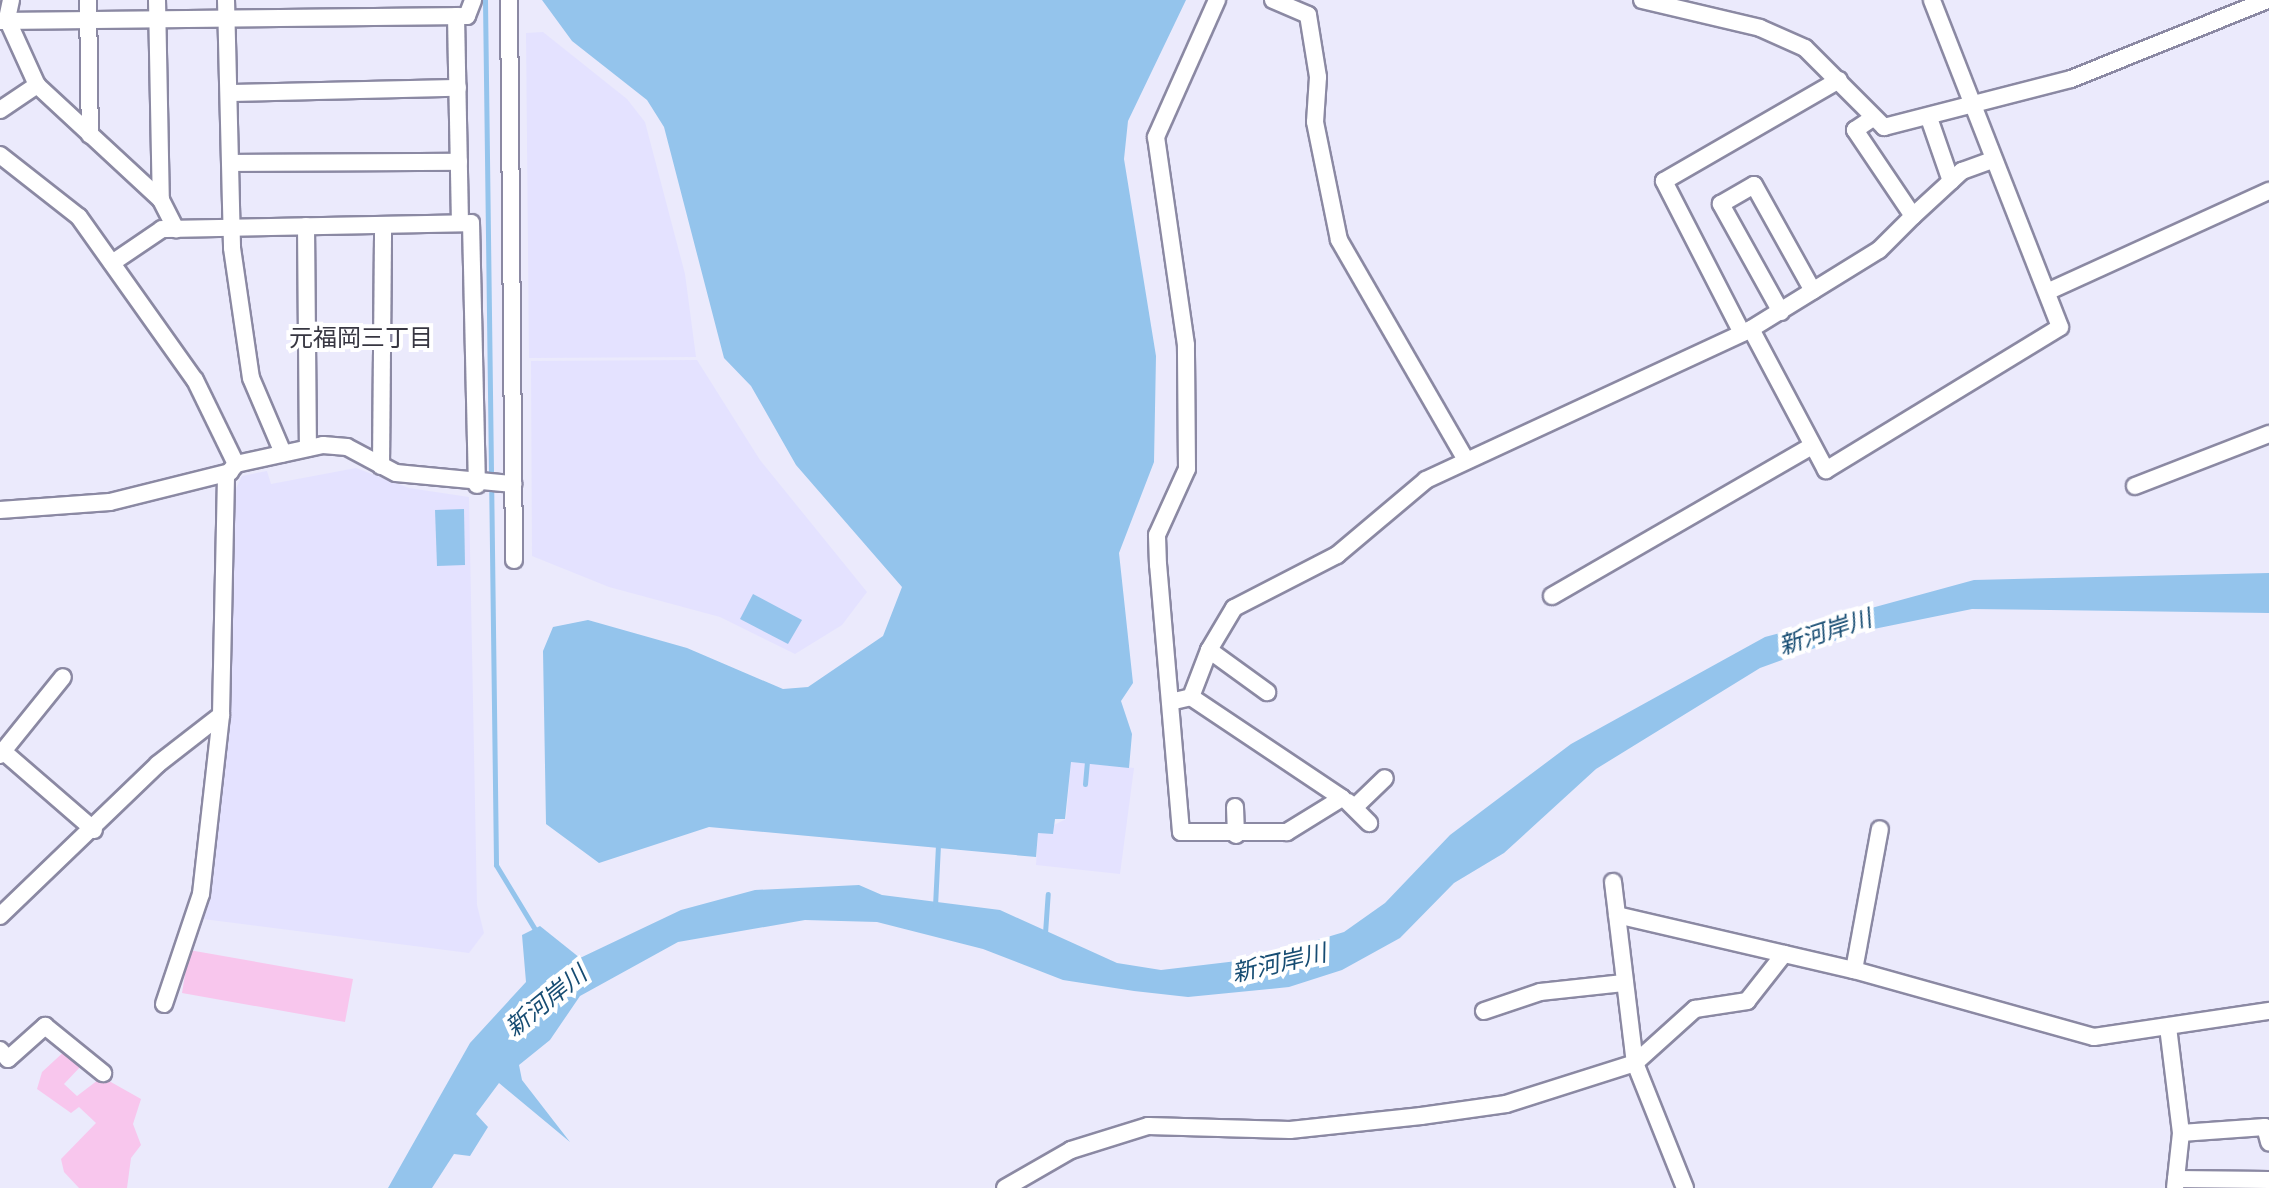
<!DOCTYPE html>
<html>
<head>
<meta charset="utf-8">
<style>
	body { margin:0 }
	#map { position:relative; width:2269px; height:1188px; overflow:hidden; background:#ebeafc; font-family:Arial,"Noto Sans JP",sans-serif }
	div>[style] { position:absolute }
	.built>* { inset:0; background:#e4e2ff }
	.green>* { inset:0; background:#f8c6ed }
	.water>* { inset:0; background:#94c4ec }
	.stream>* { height:5px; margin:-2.5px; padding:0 2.5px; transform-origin:2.5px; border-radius:2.5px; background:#94c4ec }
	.roads { filter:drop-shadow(2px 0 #8b89a3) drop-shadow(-2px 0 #8b89a3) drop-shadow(0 2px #8b89a3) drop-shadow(0 -2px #8b89a3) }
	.minor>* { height:16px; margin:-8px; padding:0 8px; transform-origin:8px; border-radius:8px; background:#fff }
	span { translate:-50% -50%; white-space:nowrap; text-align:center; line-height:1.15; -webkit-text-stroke:8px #fff; paint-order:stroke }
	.neighbourhood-label { font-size:24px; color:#373641 }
	.water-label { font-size:24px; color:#164c72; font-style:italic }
</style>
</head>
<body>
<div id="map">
	<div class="built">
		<i style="clip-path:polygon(543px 32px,627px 99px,645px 122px,685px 274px,696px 357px,529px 358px,526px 33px)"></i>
		<i style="clip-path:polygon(697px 360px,760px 460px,867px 592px,842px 625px,795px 654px,720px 617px,609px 587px,532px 556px,531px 361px)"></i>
		<i style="clip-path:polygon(356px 468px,409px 488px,469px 497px,477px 905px,484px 933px,469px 953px,203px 919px,226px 741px,234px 493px,242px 476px,267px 471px,271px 484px)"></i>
		<i style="clip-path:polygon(1071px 762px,1134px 768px,1120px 874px,1036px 865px,1038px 833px,1066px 819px)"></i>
	</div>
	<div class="green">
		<i style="clip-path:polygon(189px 950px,353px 979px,345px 1022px,182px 993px)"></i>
		<i style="clip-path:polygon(68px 1048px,82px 1065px,64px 1084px,77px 1096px,102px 1077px,141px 1099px,133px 1124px,141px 1145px,131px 1158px,127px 1188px,79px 1188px,64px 1172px,61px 1159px,96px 1123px,79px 1107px,71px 1113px,37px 1089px,42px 1072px)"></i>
	</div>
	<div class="water">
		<i style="clip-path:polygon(542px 0,1186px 0,1128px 121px,1124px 159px,1156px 356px,1154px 462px,1119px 553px,1133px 683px,1121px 701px,1132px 734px,1129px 768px,1071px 762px,1065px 819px,1055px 819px,1053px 834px,1038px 833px,1036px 857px,709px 827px,599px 863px,546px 824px,543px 651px,553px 627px,588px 620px,687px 648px,783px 689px,808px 687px,883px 636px,902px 587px,796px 465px,751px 386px,724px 358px,664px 127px,647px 100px,572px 41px)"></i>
		<i style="clip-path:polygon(464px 509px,465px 565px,437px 566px,435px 510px)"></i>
		<i style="clip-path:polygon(2269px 573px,2269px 613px,1972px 609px,1859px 632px,1760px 668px,1596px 769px,1504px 853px,1454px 883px,1400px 938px,1342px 970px,1289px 987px,1188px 997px,1134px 991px,1063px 980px,983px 949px,877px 922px,805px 920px,678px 942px,580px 996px,550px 1040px,519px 1065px,522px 1080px,570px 1142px,499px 1083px,476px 1114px,488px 1127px,470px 1156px,454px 1154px,432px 1188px,388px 1188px,470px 1043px,526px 982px,522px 935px,540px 926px,580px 958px,681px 910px,755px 890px,859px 885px,882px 895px,1000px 910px,1117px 963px,1161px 970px,1254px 959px,1344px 932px,1385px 903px,1450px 835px,1571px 744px,1765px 637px,1974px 580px)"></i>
		<i style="clip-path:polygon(753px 594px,802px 620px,788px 644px,740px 619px)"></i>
	</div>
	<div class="stream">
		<i style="left:485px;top:0;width:865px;rotate:89.27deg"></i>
		<i style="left:496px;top:865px;width:77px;rotate:58.8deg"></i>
		<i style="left:1085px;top:784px;width:25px;rotate:-85deg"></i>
		<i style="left:935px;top:906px;width:62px;rotate:-87.2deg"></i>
		<i style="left:1045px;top:933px;width:39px;rotate:-86deg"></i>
	</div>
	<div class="roads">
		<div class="minor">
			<i style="left:11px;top:0;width:19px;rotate:102deg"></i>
			<i style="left:7px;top:19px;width:72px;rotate:65.6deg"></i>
			<i style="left:37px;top:85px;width:169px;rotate:42.8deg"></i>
			<i style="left:161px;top:200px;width:33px;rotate:63deg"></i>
			<i style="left:88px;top:0;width:135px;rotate:89.2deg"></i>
			<i style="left:157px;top:0;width:200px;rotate:88.9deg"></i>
			<i style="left:226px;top:0;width:248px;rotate:88.6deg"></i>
			<i style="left:232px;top:248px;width:131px;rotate:81.7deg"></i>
			<i style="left:251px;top:378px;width:82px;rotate:66.9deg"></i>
			<i style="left:509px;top:0;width:560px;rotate:89.49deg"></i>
			<i style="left:1273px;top:0;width:38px;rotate:23deg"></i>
			<i style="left:1308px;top:15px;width:63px;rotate:80.8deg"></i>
			<i style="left:1318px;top:77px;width:45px;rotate:93.8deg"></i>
			<i style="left:1315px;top:122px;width:120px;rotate:78.5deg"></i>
			<i style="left:1339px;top:240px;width:252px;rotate:60deg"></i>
			<i style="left:1642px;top:0;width:121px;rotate:13.3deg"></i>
			<i style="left:1760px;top:28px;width:49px;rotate:24deg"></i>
			<i style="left:1805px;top:48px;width:112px;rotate:45deg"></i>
			<i style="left:1884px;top:127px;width:193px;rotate:-14.4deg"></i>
			<i style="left:2071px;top:79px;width:212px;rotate:-21.9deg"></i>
			<i style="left:456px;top:16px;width:207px;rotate:88.9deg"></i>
			<i style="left:0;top:21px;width:467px;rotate:-0.6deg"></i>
			<i style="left:467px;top:16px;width:17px;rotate:-69deg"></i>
			<i style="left:229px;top:93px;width:229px;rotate:-1.3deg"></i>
			<i style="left:0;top:110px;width:45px;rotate:-34deg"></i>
			<i style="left:1929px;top:118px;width:67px;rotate:70.8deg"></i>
			<i style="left:0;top:155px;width:100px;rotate:38.1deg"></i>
			<i style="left:79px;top:217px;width:200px;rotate:54.6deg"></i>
			<i style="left:195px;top:380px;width:93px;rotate:64deg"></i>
			<i style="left:230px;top:163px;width:229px;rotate:-0.3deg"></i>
			<i style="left:1913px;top:216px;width:67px;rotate:-42.6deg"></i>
			<i style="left:1962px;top:171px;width:33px;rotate:-20deg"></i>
			<i style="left:306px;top:226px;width:222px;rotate:89.5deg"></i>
			<i style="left:112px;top:263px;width:60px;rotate:-34.2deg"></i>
			<i style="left:162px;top:229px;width:309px;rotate:-1.1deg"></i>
			<i style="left:471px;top:223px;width:262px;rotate:88.7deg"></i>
			<i style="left:2047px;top:292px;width:244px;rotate:-24.5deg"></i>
			<i style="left:1781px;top:312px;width:124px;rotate:-119.1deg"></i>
			<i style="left:1721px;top:204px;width:38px;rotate:-30deg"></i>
			<i style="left:1754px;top:185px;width:121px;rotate:60.9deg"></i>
			<i style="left:1751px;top:329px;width:160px;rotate:62deg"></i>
			<i style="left:1826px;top:470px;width:274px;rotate:-31.4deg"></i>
			<i style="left:2060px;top:327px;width:351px;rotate:-111.4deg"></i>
			<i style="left:1742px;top:333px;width:171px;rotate:-117.2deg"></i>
			<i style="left:1664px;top:181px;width:202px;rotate:-30deg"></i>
			<i style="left:381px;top:466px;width:241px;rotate:-89.5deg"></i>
			<i style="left:2135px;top:486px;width:144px;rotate:-21.2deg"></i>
			<i style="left:0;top:510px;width:110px;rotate:-4.2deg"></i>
			<i style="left:110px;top:502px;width:124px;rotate:-14deg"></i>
			<i style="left:1552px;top:596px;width:298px;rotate:-30deg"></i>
			<i style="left:1209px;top:650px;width:49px;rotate:-59.2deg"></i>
			<i style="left:1234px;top:608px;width:116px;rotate:-27.2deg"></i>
			<i style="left:1337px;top:555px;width:116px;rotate:-40.1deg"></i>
			<i style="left:1426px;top:480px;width:358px;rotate:-24.9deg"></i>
			<i style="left:1751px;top:329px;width:150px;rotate:-31.7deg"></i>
			<i style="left:1879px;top:250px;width:48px;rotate:-45deg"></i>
			<i style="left:1913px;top:216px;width:104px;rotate:-124deg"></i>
			<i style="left:1855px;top:130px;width:18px;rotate:-34deg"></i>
			<i style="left:1191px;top:697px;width:50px;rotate:-69deg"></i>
			<i style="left:1209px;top:650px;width:72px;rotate:35.9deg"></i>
			<i style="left:1170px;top:702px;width:22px;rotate:-13deg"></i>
			<i style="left:1191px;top:697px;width:182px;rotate:33.8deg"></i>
			<i style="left:1342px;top:798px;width:65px;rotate:148.3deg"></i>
			<i style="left:1287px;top:832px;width:106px;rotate:180deg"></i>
			<i style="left:1181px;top:832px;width:268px;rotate:-94.9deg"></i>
			<i style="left:1158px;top:565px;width:30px;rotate:-92deg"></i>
			<i style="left:1157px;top:535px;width:72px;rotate:-65.6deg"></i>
			<i style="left:1187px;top:469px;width:124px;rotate:-90.5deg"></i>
			<i style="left:1186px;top:345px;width:210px;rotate:-98.2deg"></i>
			<i style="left:1156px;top:137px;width:150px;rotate:-66deg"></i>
			<i style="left:4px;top:752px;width:119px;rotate:40.9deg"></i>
			<i style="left:0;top:755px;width:100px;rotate:-51.1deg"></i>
			<i style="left:1348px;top:802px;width:30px;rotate:45deg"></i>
			<i style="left:1356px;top:806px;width:40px;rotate:-44deg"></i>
			<i style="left:1235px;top:807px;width:28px;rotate:88deg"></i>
			<i style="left:1613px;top:882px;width:182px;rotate:83.1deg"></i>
			<i style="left:1617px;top:915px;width:243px;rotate:13.1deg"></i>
			<i style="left:1854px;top:970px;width:249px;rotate:15.6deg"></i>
			<i style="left:2094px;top:1037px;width:177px;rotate:-8.5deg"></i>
			<i style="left:0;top:916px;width:219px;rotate:-43.9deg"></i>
			<i style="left:158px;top:764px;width:80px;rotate:-37.9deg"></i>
			<i style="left:221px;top:715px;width:239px;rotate:-88.8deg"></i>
			<i style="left:226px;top:476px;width:16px;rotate:-50deg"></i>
			<i style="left:236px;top:464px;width:89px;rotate:-12.3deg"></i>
			<i style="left:323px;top:445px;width:24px;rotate:5deg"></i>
			<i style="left:347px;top:447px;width:55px;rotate:28deg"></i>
			<i style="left:396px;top:473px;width:118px;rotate:5.4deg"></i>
			<i style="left:1854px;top:970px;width:143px;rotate:-79.6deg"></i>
			<i style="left:164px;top:1004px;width:116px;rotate:-71.4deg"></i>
			<i style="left:201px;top:894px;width:180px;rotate:-83.6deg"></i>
			<i style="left:1484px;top:1011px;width:59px;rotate:-18.7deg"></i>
			<i style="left:1540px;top:992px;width:84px;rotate:-6.1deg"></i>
			<i style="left:2168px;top:1027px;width:107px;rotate:83deg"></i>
			<i style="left:2181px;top:1133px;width:55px;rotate:96.2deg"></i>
			<i style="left:0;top:1050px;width:12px;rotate:48deg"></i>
			<i style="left:8px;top:1059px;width:50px;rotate:-41.7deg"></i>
			<i style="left:45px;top:1026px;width:75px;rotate:39deg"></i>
			<i style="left:1635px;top:1063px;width:81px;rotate:-42deg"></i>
			<i style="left:1695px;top:1009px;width:53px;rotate:-8.7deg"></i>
			<i style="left:1747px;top:1001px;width:60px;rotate:-51.8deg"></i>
			<i style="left:2181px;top:1133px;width:84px;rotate:-4.1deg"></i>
			<i style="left:2265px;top:1127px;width:16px;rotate:75deg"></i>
			<i style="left:2176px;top:1179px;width:93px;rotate:0.6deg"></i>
			<i style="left:1005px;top:1188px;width:76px;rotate:-29.9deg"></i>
			<i style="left:1071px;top:1150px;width:81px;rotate:-17.3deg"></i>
			<i style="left:1148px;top:1126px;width:142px;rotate:1.6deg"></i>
			<i style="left:1290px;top:1130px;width:132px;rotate:-6.1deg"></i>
			<i style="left:1421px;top:1116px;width:86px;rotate:-8deg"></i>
			<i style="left:1506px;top:1104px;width:135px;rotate:-17.6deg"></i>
			<i style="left:1635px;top:1063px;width:135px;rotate:68.2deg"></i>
		</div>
	</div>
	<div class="neighbourhood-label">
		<span style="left:361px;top:338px">元福岡三丁目</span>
	</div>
	<div class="water-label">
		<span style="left:1825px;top:632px;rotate:-18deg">新河岸川</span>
		<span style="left:1279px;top:963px;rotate:-13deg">新河岸川</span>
		<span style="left:546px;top:1001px;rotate:-39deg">新河岸川</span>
	</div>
</div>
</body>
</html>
